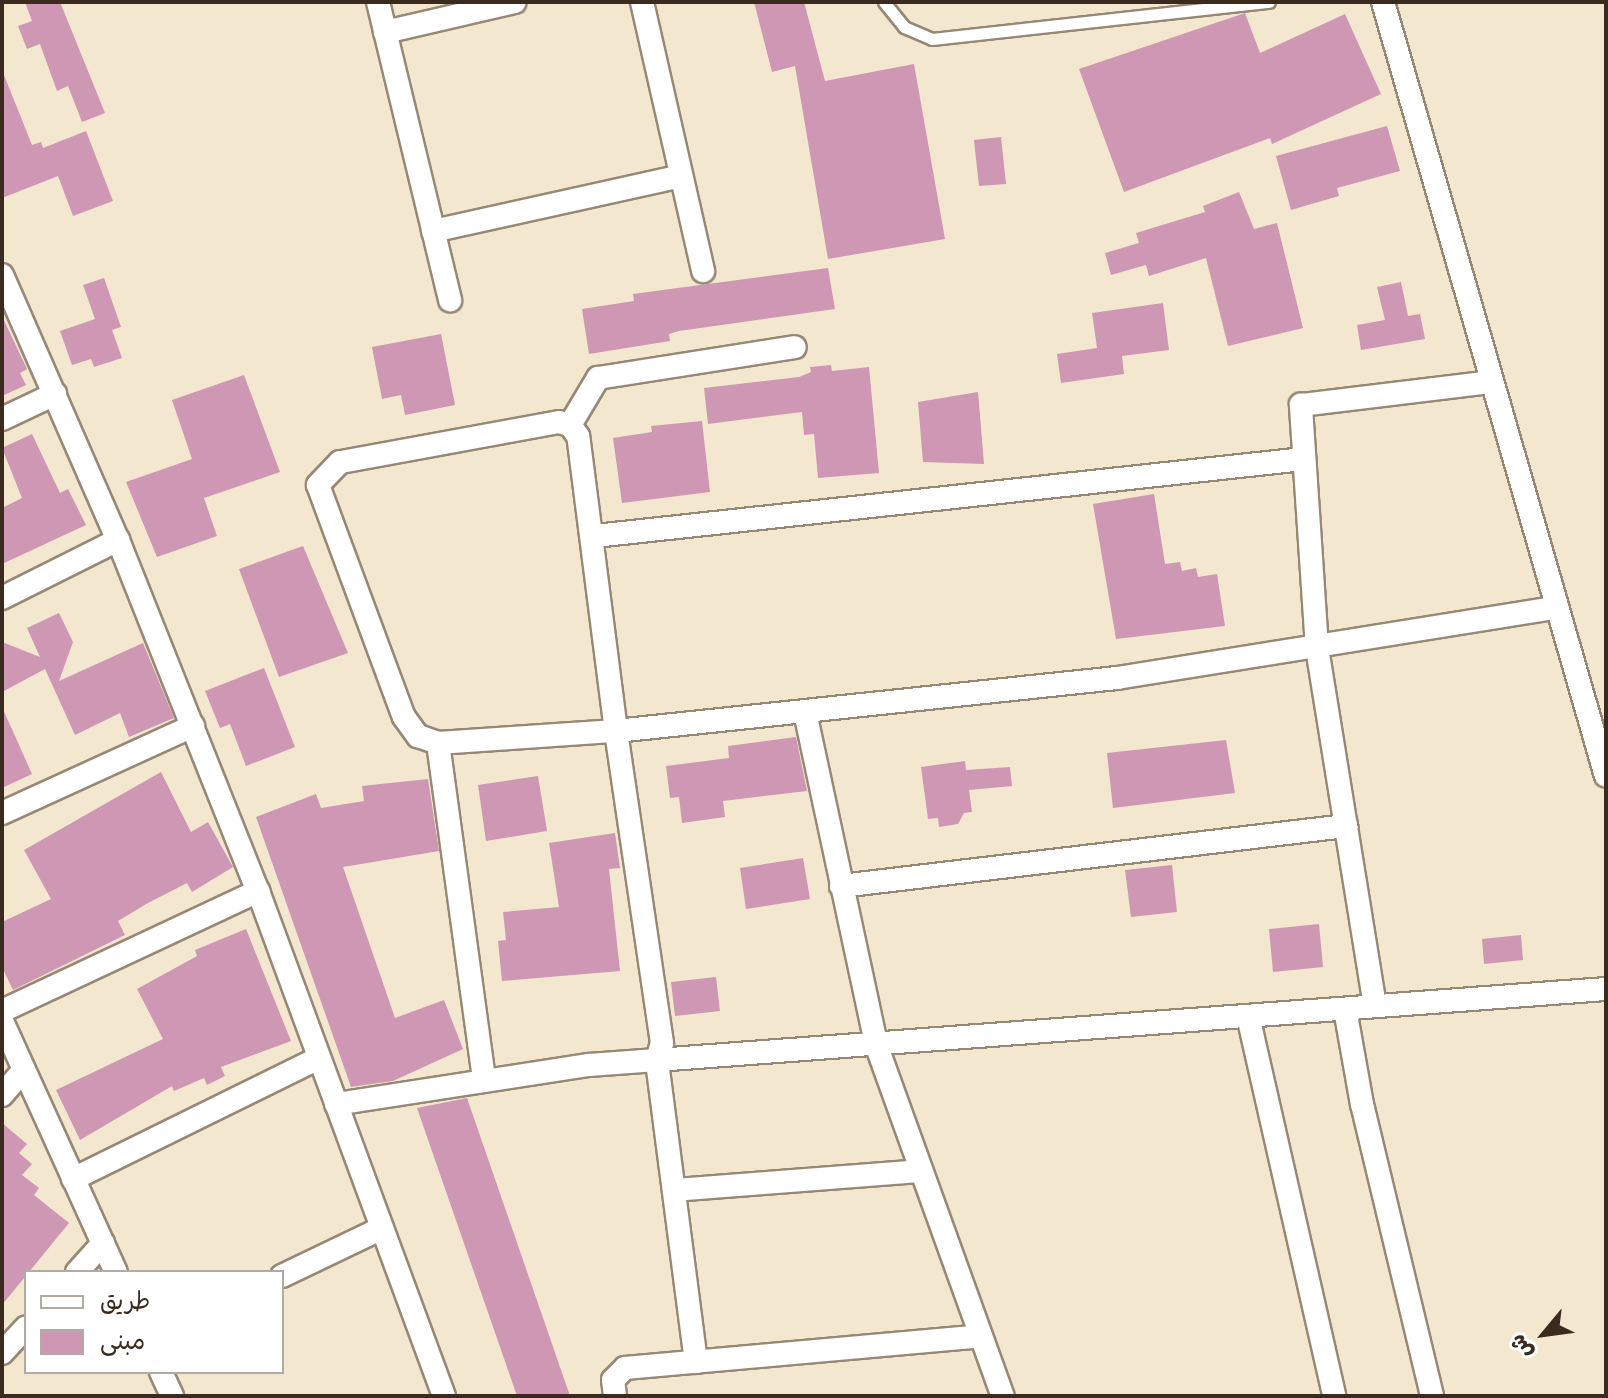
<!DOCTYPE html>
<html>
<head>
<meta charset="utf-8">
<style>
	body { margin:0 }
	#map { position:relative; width:1608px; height:1398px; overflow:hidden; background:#f3e7cf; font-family:Kalam,"Playpen Sans Arabic",sans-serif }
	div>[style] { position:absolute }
	.building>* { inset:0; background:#ce97b4 }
	.roads { filter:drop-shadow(2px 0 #978876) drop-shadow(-2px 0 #978876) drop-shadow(0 2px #978876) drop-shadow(0 -2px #978876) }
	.service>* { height:11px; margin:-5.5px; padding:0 5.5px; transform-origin:5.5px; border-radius:5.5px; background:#fff }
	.minor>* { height:22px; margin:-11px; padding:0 11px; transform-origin:11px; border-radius:11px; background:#fff }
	span { translate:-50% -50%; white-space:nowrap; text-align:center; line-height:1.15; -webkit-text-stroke:6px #fff; paint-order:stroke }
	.frame { position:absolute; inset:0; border:4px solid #3b2a1e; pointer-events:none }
	.legend { position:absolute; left:24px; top:1270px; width:260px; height:104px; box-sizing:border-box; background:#fff; border:2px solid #b1aaa5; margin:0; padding:10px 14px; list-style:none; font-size:24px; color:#3b2a1e }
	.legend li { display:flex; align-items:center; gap:16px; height:40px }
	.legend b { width:40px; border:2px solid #b1aaa5 }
	.north { position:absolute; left:1504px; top:1294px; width:80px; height:80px; -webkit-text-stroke:6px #fff; paint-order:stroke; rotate:241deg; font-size:22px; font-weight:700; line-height:32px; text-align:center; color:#3b2a1e }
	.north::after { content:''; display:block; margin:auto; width:28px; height:36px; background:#3b2a1e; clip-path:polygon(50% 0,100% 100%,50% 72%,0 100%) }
</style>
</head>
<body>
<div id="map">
	<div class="building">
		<i style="clip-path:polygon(25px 2px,60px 2px,105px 113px,82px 122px,68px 86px,57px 91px,40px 44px,27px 49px,18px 26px,32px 21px)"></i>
		<i style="clip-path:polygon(754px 2px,804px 2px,825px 81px,914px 64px,945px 239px,828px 259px,795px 66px,772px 72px)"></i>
		<i style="clip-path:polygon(1245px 13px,1260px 53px,1345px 14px,1381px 94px,1272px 144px,1270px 138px,1124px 192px,1079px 69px)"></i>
		<i style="clip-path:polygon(2px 70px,32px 145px,41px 142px,43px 148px,86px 131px,113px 201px,73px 216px,58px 176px,2px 198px)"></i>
		<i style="clip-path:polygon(1387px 126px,1400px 171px,1337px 188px,1339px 196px,1291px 210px,1276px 156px)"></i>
		<i style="clip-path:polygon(1001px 137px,1006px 184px,979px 186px,974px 140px)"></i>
		<i style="clip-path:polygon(1239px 192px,1254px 229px,1277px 223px,1303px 328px,1228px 346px,1206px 258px,1149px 276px,1146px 265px,1111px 275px,1105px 253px,1139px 243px,1136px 233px,1205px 212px,1203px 206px)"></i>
		<i style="clip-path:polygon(828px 268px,835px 309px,679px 331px,669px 334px,670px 341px,589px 354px,582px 309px,634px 301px,633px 294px)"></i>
		<i style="clip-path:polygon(104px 278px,121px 327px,112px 330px,122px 358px,94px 367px,91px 359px,72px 365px,60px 331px,95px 319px,83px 285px)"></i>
		<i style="clip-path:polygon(1401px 282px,1408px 316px,1420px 314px,1425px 339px,1361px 350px,1357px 325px,1385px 320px,1377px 287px)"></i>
		<i style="clip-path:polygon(1163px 303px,1169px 350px,1122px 356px,1124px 374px,1061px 383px,1057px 354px,1097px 348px,1092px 313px)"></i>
		<i style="clip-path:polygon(2px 316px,27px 369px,20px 373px,26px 385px,2px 396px)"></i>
		<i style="clip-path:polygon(441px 334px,455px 405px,405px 415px,401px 395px,382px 399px,372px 347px)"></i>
		<i style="clip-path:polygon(831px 365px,832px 371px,869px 367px,879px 473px,818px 478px,814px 434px,804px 435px,802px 412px,708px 424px,704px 388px,799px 377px,811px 372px,810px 367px)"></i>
		<i style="clip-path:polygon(244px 375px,280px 472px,204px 498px,217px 536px,157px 557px,126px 482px,192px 459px,172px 400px)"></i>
		<i style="clip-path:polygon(978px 392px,984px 464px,923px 462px,918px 402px)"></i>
		<i style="clip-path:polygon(702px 421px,710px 492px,622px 503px,613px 438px,652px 432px,651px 426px)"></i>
		<i style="clip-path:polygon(32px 434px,60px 493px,68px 489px,86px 525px,2px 564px,2px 508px,22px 498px,2px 448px)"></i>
		<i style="clip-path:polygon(1154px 494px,1165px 564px,1180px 562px,1182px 571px,1196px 568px,1198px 577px,1217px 574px,1225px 626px,1116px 639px,1093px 504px)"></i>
		<i style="clip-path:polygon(303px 546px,348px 653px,279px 677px,239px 569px)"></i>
		<i style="clip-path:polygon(59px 613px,73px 642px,59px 681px,143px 643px,174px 718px,129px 737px,120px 713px,75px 735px,45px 669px,2px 692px,2px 642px,40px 657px,27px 628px)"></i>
		<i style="clip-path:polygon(264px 668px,295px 747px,246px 766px,230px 724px,220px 728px,205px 691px)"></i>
		<i style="clip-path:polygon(2px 707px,32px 774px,2px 788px)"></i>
		<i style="clip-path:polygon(796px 737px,807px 791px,723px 801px,725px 817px,682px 823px,679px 797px,670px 798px,666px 766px,729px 758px,728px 746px)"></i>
		<i style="clip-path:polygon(1226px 740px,1235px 793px,1113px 808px,1107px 753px)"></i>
		<i style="clip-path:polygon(965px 761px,966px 770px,1010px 767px,1012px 786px,969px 790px,972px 812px,964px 813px,958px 824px,939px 827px,938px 818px,928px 819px,921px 767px)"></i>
		<i style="clip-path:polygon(161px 772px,191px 832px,208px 822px,233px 867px,192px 892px,187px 883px,148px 903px,118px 921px,125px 935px,13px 990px,2px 967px,2px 922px,51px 899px,24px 850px)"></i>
		<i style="clip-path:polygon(538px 776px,547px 831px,486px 841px,478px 785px)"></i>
		<i style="clip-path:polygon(428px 779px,439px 851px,343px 867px,395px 1018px,444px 1000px,463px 1049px,393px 1081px,351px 1087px,256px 817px,316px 794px,321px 808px,364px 801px,362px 786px)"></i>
		<i style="clip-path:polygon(615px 833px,620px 868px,609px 869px,620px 971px,502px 981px,498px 941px,506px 940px,503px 912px,559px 907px,549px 843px)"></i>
		<i style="clip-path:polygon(803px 858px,810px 899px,746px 909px,740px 868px)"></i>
		<i style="clip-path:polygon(1172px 865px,1177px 912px,1131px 917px,1125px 870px)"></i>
		<i style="clip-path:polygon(1319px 924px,1323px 967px,1273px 972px,1269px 929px)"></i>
		<i style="clip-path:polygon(246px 929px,291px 1041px,221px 1067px,225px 1076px,207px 1085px,204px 1078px,174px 1091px,172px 1086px,80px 1140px,56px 1090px,163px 1039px,137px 989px,197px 956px,195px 950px)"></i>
		<i style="clip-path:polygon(1521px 935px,1523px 960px,1484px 964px,1482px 939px)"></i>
		<i style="clip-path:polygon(716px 977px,720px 1011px,675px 1016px,671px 982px)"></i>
		<i style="clip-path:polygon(467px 1098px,570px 1396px,517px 1396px,417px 1108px)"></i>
		<i style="clip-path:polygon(2px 1123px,27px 1144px,19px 1153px,32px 1164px,22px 1175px,39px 1188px,34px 1195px,69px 1223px,2px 1305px)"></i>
	</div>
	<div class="roads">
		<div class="service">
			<i style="left:884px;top:2px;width:32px;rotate:51deg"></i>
			<i style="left:904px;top:27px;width:30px;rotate:23deg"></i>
			<i style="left:932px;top:39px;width:339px;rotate:-6.3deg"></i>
		</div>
		<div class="minor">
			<i style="left:378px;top:2px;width:307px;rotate:76.4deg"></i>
			<i style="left:642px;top:2px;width:276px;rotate:77.2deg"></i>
			<i style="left:1383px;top:2px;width:805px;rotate:73.93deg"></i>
			<i style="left:385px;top:32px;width:133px;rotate:-13deg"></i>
			<i style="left:433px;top:231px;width:254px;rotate:-12.5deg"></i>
			<i style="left:2px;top:275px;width:289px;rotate:66.4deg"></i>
			<i style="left:118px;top:540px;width:378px;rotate:68.3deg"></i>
			<i style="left:258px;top:891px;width:538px;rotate:69.78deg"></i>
			<i style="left:2px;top:419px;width:59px;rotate:-25.3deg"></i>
			<i style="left:570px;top:425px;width:55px;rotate:-59.2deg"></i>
			<i style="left:598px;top:378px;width:199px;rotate:-8.9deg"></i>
			<i style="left:595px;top:536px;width:713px;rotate:-6.2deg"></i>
			<i style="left:2px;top:598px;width:130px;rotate:-26.6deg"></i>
			<i style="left:805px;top:712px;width:340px;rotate:77.9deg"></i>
			<i style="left:876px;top:1044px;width:374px;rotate:70.2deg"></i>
			<i style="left:438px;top:743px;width:339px;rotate:82.2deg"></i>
			<i style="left:2px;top:813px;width:210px;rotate:-24.5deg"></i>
			<i style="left:841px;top:886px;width:509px;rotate:-6.78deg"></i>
			<i style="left:1375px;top:1006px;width:363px;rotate:-99.2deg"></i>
			<i style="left:1317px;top:648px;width:244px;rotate:-93.8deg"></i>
			<i style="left:1301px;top:405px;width:190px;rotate:-6.9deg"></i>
			<i style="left:1345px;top:1009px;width:97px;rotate:79.9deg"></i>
			<i style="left:1362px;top:1104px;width:300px;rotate:76.5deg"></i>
			<i style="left:2px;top:1011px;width:283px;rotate:-25.1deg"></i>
			<i style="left:1248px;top:1016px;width:390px;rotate:77.2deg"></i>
			<i style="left:2px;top:1021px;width:276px;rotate:65.6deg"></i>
			<i style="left:2px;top:1095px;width:33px;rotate:-49deg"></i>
			<i style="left:336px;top:1104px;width:256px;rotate:-8.8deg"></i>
			<i style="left:589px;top:1065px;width:68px;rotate:-4.2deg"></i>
			<i style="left:657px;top:1060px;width:18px;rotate:-74deg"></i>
			<i style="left:662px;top:1043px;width:315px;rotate:-98.4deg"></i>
			<i style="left:616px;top:731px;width:297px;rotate:-97.3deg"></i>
			<i style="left:578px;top:436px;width:14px;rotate:-126deg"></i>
			<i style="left:570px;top:425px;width:11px;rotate:-165deg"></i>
			<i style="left:559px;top:422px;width:223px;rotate:169.6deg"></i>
			<i style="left:340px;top:462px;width:32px;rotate:134deg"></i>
			<i style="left:318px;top:485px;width:247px;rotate:69.7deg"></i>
			<i style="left:404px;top:717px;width:24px;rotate:54deg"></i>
			<i style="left:418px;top:736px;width:21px;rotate:19deg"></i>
			<i style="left:438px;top:743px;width:178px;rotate:-3.9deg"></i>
			<i style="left:616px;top:731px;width:504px;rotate:-6.04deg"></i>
			<i style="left:1117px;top:678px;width:443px;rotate:-9.1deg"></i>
			<i style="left:73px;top:1179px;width:274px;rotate:-26.2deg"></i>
			<i style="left:674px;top:1190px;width:248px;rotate:-4.4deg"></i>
			<i style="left:77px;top:1272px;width:39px;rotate:-48deg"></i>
			<i style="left:282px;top:1276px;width:111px;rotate:-25.6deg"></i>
			<i style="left:2px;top:1353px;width:35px;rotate:-47deg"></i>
			<i style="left:696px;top:1362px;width:305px;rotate:-97.4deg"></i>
			<i style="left:657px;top:1060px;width:952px;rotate:-4.28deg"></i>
			<i style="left:161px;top:1372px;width:26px;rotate:65deg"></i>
			<i style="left:615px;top:1396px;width:16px;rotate:-97deg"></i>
			<i style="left:613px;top:1380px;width:17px;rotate:-45deg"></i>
			<i style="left:625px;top:1368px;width:357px;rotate:-5.1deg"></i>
		</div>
	</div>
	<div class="frame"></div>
	<ul class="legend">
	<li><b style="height:10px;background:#fff"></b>طريق</li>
	<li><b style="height:22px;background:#ce97b4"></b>مبنى</li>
	</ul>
	<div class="north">ش</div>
</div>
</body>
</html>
